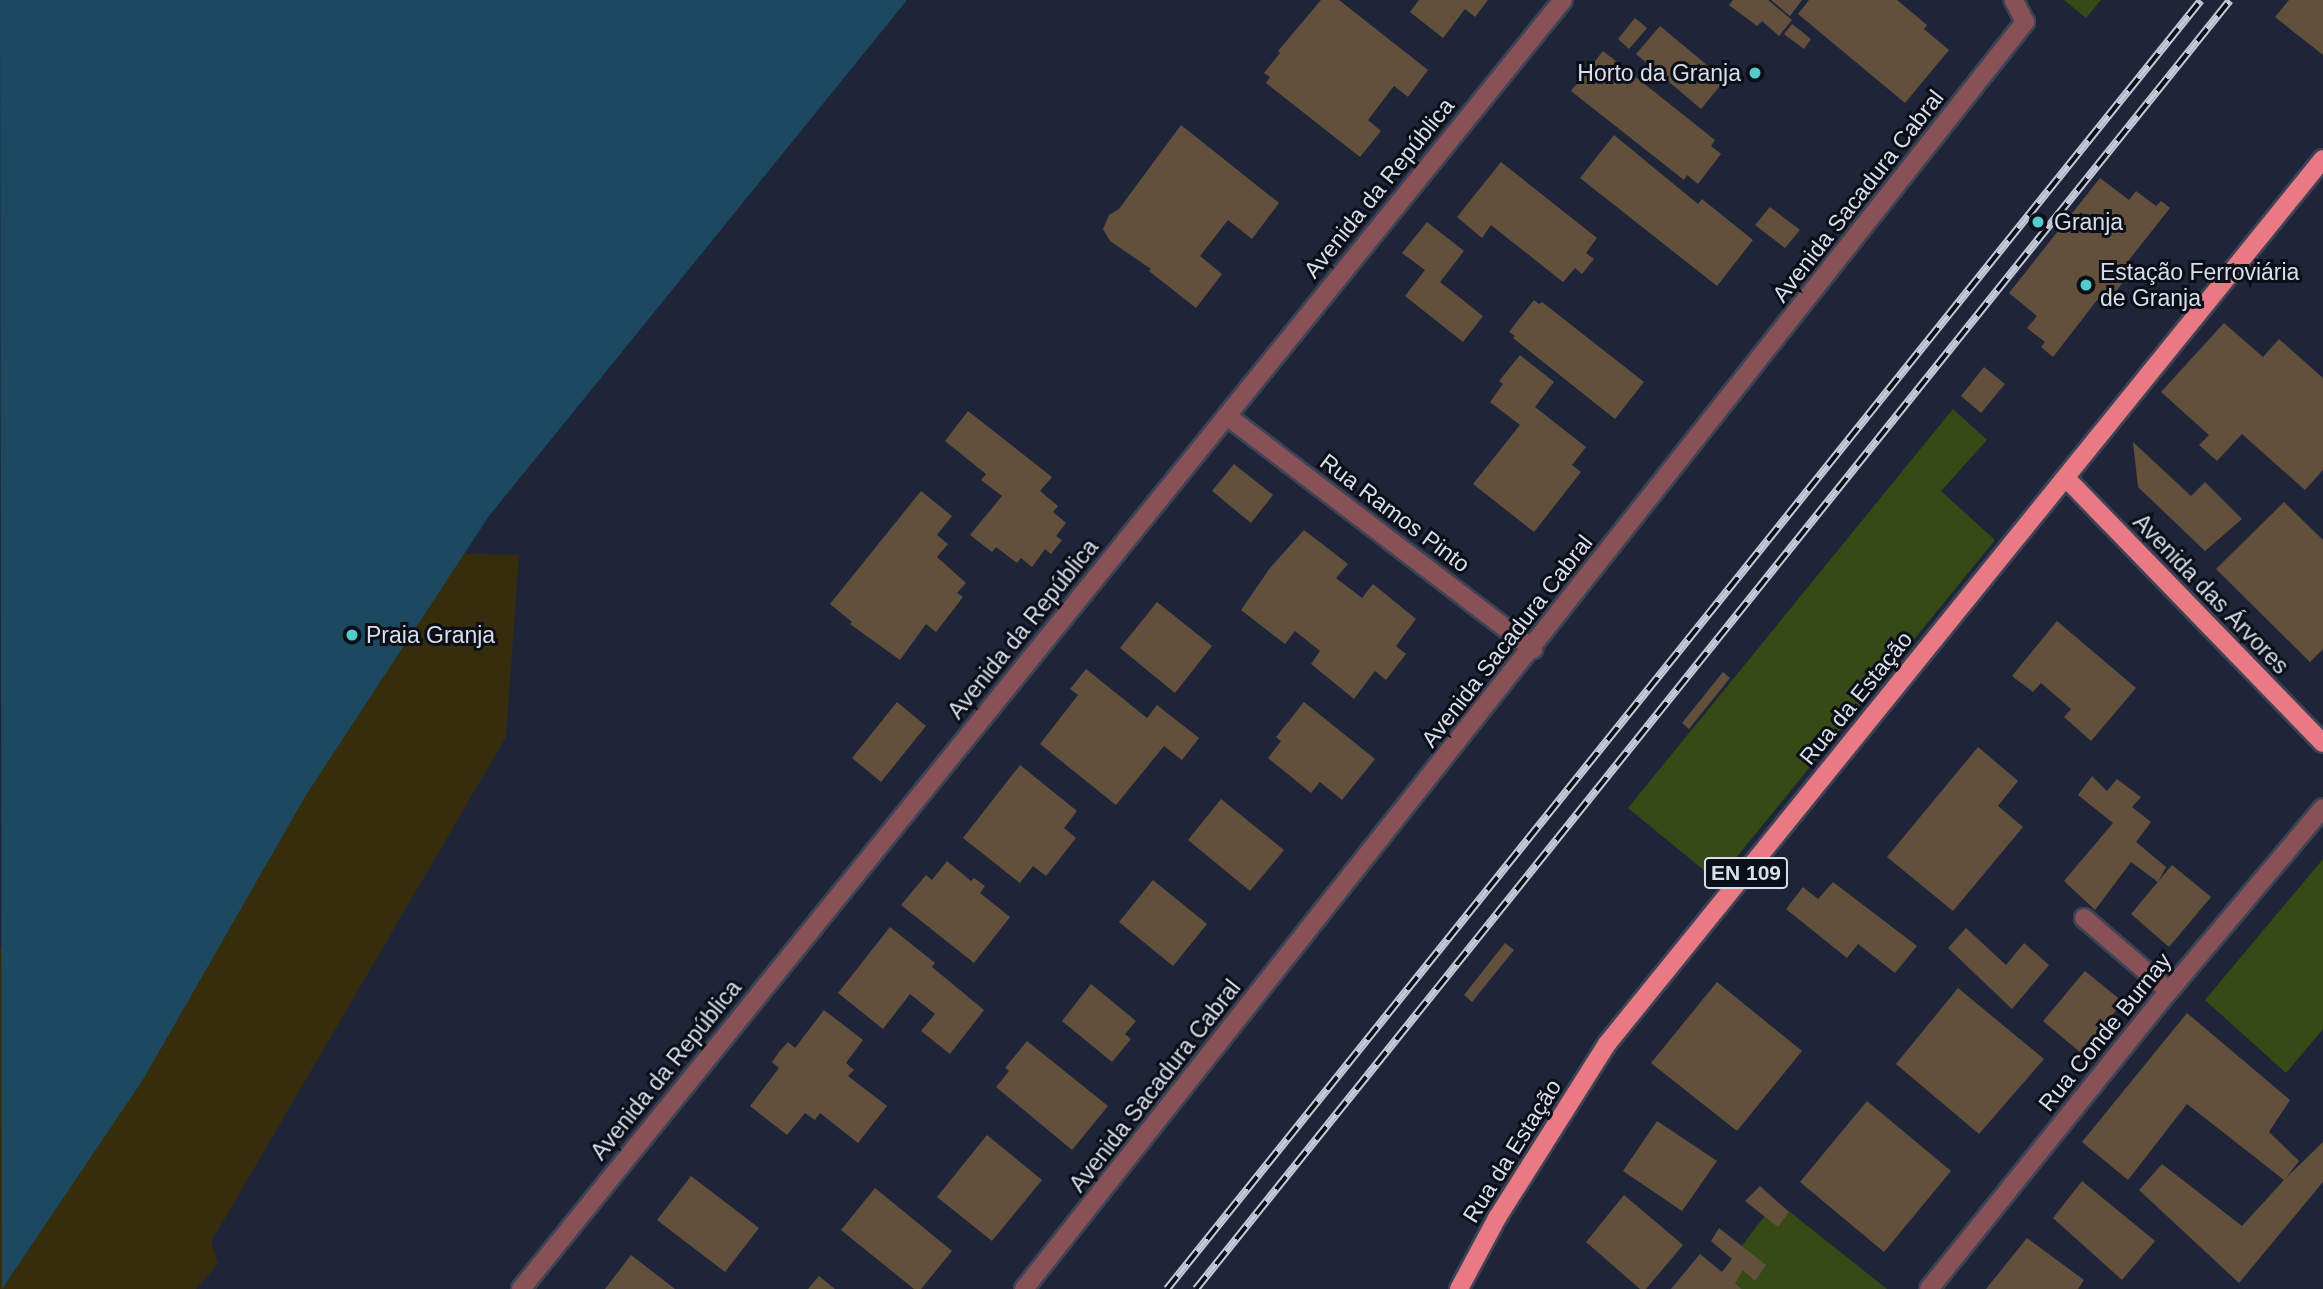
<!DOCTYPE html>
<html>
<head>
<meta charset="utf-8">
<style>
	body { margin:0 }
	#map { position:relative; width:2323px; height:1289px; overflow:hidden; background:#1f2539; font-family:Helvetica,sans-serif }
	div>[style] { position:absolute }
	.green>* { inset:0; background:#364a15 }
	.sand>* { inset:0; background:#352d0c }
	.water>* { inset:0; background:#1c4960 }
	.building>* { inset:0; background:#62503d }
	.roads { filter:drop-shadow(2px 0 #3d4355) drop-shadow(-2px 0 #3d4355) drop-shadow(0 2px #3d4355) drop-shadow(0 -2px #3d4355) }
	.minor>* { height:18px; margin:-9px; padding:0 9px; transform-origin:9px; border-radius:9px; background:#885155 }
	.major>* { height:18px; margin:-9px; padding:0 9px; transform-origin:9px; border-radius:9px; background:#e97983 }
	.rail>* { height:8px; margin-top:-4px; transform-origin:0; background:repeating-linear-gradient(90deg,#0c0f18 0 16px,#c5cad8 0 32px); box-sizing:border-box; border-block:2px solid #c5cad8 }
	.dots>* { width:19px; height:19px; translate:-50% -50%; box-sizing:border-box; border:4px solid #0c0f18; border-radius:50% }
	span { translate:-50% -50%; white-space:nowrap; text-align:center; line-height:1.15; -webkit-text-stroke:6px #0c0f18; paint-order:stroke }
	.shield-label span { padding:2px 5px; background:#0c0f18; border:2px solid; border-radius:5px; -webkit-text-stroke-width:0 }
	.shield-label { font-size:21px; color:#d9deeb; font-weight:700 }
	.poi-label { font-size:23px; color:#d9deeb }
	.right { translate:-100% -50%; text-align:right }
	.left { translate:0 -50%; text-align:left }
	.street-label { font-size:23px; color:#d9deeb }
</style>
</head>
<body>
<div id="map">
	<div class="green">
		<i style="clip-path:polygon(2064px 0,2101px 0,2086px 18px)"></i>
		<i style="clip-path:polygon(1953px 409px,1987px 440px,1941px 491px,1995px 540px,1717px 881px,1628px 808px)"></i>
		<i style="clip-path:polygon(2323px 859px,2323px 1029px,2286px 1073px,2205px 1000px)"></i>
		<i style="clip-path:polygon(1776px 1201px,1887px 1289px,1742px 1289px,1722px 1272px)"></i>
	</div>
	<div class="sand">
		<i style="clip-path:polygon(450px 553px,519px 555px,506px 737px,211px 1242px,218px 1264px,196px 1289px,0 1289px,0 948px)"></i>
	</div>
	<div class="water">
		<i style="clip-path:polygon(0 0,907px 0,489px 516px,306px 795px,144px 1078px,2px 1289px)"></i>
	</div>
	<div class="building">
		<i style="clip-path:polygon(1321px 0,1339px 0,1428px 70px,1408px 97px,1394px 86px,1368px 120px,1381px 131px,1360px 157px,1266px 83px,1270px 77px,1264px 73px,1280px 53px,1278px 51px)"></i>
		<i style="clip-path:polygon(1419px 0,1488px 0,1475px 17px,1465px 9px,1443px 38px,1410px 12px)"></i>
		<i style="clip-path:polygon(1733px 0,1768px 0,1792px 20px,1779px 36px,1762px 21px,1757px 26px,1729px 5px)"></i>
		<i style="clip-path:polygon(1771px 0,1802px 0,1790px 16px)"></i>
		<i style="clip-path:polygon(1809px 0,1897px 0,1927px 25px,1924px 29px,1949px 50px,1905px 103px,1798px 14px)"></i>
		<i style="clip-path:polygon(2289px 0,2323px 0,2323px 55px,2275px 17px)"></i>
		<i style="clip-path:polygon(1635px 18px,1647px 28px,1629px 49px,1618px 39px)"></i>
		<i style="clip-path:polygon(1792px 24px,1811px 39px,1804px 49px,1784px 34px)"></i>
		<i style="clip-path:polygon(1660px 26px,1725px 80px,1701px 109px,1636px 54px)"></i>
		<i style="clip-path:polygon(1603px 51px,1715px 140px,1711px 146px,1721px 154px,1698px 184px,1687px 175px,1684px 180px,1571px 91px)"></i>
		<i style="clip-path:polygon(1181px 125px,1279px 203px,1252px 239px,1228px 220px,1200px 256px,1222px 274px,1196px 308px,1149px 271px,1151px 269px,1110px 241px,1103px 229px,1109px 215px,1119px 209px)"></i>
		<i style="clip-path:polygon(1614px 135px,1698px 204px,1702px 199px,1753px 240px,1717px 286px,1580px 178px)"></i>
		<i style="clip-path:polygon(1501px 162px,1597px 238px,1586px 253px,1594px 259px,1582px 274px,1575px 268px,1563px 282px,1491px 225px,1482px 238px,1457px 217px)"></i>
		<i style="clip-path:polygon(2100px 178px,2129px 200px,2136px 191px,2156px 206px,2161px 201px,2170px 208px,2125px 265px,2132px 270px,2105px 306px,2097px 300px,2053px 357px,2041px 347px,2045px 342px,2027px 328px,2037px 316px,2009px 293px)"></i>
		<i style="clip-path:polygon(1770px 207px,1800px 230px,1785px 248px,1755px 225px)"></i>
		<i style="clip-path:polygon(1427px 222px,1464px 251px,1440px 282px,1483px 316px,1463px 342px,1405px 296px,1425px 270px,1402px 253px)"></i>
		<i style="clip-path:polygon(1534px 300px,1539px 304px,1542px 302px,1644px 382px,1615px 419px,1513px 338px,1515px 336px,1509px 332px)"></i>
		<i style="clip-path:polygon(2224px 323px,2263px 357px,2279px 339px,2323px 378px,2323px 470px,2305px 490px,2242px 434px,2217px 461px,2199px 445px,2209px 435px,2161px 392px)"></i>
		<i style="clip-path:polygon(1520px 355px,1554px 382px,1535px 407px,1586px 447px,1572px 465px,1581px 472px,1534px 532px,1473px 484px,1520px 425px,1490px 402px,1503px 384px,1499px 381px)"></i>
		<i style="clip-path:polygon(1984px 367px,2005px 384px,1981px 413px,1961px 396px)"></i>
		<i style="clip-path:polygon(968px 411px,1052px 477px,1040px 491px,1058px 506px,1053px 512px,1066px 523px,1056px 536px,1062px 540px,1051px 554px,1045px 549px,1032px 567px,1021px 558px,1017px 563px,996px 547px,992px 552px,970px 535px,1002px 496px,981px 480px,986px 474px,945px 441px)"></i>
		<i style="clip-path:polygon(2133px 442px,2191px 496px,2205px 482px,2242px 519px,2205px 551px,2138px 487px)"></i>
		<i style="clip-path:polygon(1234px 464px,1273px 495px,1251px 523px,1212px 491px)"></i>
		<i style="clip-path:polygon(921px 491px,952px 516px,937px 535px,948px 544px,937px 557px,966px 583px,957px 593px,963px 597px,936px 632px,926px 624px,900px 660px,850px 624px,852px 622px,830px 604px)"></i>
		<i style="clip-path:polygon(2284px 502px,2323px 540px,2323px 649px,2310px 662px,2216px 569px)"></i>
		<i style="clip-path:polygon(1304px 530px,1348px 564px,1336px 578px,1362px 598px,1373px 584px,1416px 619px,1396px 646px,1406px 654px,1386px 680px,1375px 671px,1354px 699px,1311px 664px,1320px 651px,1295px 631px,1285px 644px,1241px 610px,1270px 568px)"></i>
		<i style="clip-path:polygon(1157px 602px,1212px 646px,1175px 693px,1120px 648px)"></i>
		<i style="clip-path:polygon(2057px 621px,2136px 688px,2091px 741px,2064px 717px,2071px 709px,2041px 683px,2033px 692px,2012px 676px)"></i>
		<i style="clip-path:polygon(1086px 669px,1147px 718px,1157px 705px,1199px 738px,1182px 760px,1164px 746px,1116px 805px,1040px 744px,1078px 695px,1070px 689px)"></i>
		<i style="clip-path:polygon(1723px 672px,1730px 678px,1689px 729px,1682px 723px)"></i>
		<i style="clip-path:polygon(897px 702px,926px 726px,881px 782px,852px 758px)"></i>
		<i style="clip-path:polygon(1304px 702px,1375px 759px,1342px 800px,1320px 782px,1311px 793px,1268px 758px,1281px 741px,1276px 737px)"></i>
		<i style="clip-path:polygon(1978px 747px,2018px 781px,1998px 806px,2023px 827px,1953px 911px,1887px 857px)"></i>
		<i style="clip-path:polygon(1020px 765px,1077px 811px,1064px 828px,1076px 838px,1046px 876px,1033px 866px,1020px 883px,963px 838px)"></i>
		<i style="clip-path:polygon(2092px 776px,2107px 791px,2117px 779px,2141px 797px,2132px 807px,2151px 822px,2136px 842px,2166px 867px,2158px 882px,2131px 862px,2095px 910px,2064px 881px,2113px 823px,2078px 795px)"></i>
		<i style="clip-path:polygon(1221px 799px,1284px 850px,1250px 891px,1188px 840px)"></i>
		<i style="clip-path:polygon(947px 861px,971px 881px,974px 878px,985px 886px,980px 893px,1010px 917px,974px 963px,901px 905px,926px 875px,932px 880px)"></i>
		<i style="clip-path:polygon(2172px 865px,2211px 897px,2169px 947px,2131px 914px)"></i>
		<i style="clip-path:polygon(1153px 880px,1207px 924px,1173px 966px,1119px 922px)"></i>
		<i style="clip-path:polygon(1833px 882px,1917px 946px,1895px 973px,1858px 944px,1847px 958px,1786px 909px,1803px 887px,1818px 899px)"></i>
		<i style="clip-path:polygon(890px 927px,935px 963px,932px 967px,984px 1010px,950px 1054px,921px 1031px,935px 1014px,910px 994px,883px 1029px,838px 993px)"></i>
		<i style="clip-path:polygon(1966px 928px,2006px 965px,2024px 943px,2049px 965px,2012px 1009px,1948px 948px)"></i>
		<i style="clip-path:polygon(1505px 943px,1514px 950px,1472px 1002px,1464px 995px)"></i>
		<i style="clip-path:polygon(2085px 971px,2123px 1002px,2081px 1053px,2043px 1021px)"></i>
		<i style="clip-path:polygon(1717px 982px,1802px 1051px,1737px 1131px,1651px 1063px)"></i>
		<i style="clip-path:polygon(1091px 984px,1136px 1021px,1125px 1034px,1131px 1039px,1112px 1062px,1062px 1021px)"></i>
		<i style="clip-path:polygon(1958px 988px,2044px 1059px,1979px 1134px,1896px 1064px)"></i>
		<i style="clip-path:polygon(824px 1010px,863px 1040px,846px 1063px,854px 1070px,848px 1076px,887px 1106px,858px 1143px,820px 1113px,815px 1120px,805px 1113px,787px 1135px,750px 1106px,779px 1068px,772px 1062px,779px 1052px,788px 1042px,795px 1048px)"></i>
		<i style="clip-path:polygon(2187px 1013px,2290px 1100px,2269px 1132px,2299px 1161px,2285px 1179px,2323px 1142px,2323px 1182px,2239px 1283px,2139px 1190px,2162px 1164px,2242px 1226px,2284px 1180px,2187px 1104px,2128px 1180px,2082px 1142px)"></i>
		<i style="clip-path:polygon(1027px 1041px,1108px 1106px,1072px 1150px,996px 1087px,1009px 1071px,1005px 1068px)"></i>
		<i style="clip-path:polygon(1867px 1101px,1951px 1171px,1884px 1252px,1800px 1182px)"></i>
		<i style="clip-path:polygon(1657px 1121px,1717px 1161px,1682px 1211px,1623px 1171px)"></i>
		<i style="clip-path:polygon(987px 1135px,1042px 1180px,992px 1241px,937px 1197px)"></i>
		<i style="clip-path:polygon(691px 1176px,759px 1228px,725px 1272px,657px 1220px)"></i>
		<i style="clip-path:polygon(2082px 1181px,2155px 1241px,2122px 1280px,2053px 1218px)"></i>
		<i style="clip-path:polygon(1760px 1186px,1789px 1212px,1778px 1227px,1745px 1201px)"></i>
		<i style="clip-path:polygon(875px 1188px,952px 1251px,921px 1289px,914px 1289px,841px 1230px)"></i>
		<i style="clip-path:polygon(1624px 1195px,1683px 1245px,1646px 1289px,1640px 1289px,1586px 1242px)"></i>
		<i style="clip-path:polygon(1719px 1228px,1766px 1265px,1755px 1281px,1743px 1270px,1735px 1283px,1742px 1289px,1671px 1289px,1700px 1254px,1722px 1272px,1732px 1259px,1711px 1241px)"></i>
		<i style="clip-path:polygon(2027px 1238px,2084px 1280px,2078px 1289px,1986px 1289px)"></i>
		<i style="clip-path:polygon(631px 1255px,675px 1289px,605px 1289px)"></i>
		<i style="clip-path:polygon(819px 1276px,835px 1289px,808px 1289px)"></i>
	</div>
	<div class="roads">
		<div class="minor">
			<i style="left:1227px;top:416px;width:385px;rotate:37.3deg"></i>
			<i style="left:2084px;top:918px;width:112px;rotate:40.7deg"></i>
			<i style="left:521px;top:1289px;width:1657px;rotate:-51.05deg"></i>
			<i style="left:1024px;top:1289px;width:1615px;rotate:-51.69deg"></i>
			<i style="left:2025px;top:22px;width:25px;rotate:-117deg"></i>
			<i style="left:1929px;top:1289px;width:383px;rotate:-51.2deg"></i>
			<i style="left:2169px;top:991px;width:239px;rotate:-49.9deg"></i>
		</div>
		<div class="major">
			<i style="left:2066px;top:478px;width:369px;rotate:45.9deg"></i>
			<i style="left:1459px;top:1289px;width:81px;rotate:-61.8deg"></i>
			<i style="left:1497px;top:1218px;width:206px;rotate:-57.7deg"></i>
			<i style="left:1607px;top:1044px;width:1138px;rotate:-51.03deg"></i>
		</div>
	</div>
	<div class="rail">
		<i style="left:1167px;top:1289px;width:1652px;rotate:-51.26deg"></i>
		<i style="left:1196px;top:1289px;width:1652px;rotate:-51.26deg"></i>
	</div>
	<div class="dots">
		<i style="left:1755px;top:73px;background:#53cdcb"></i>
		<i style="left:2038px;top:222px;background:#53cdcb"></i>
		<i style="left:2086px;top:285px;background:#53cdcb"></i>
		<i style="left:352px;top:635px;background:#53cdcb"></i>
	</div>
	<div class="shield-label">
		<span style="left:1746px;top:873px">EN 109</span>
	</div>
	<div class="poi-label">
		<span class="right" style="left:1741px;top:73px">Horto da Granja</span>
		<span class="left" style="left:2054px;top:222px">Granja</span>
		<span class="left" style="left:2100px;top:285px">Estação Ferroviária<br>de Granja</span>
		<span class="left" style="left:366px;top:635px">Praia Granja</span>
	</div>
	<div class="street-label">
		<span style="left:1379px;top:188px;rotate:-51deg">Avenida da República</span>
		<span style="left:1858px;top:196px;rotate:-52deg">Avenida Sacadura Cabral</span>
		<span style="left:1395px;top:513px;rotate:37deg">Rua Ramos Pinto</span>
		<span style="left:2211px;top:594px;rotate:46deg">Avenida das Árvores</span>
		<span style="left:1023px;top:629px;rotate:-51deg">Avenida da República</span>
		<span style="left:1507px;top:641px;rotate:-52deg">Avenida Sacadura Cabral</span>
		<span style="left:1856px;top:698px;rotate:-51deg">Rua da Estação</span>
		<span style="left:2105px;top:1032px;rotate:-51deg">Rua Conde Burnay</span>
		<span style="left:666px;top:1070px;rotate:-51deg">Avenida da República</span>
		<span style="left:1155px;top:1086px;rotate:-52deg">Avenida Sacadura Cabral</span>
		<span style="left:1512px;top:1151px;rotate:-58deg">Rua da Estação</span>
	</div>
</div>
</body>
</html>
